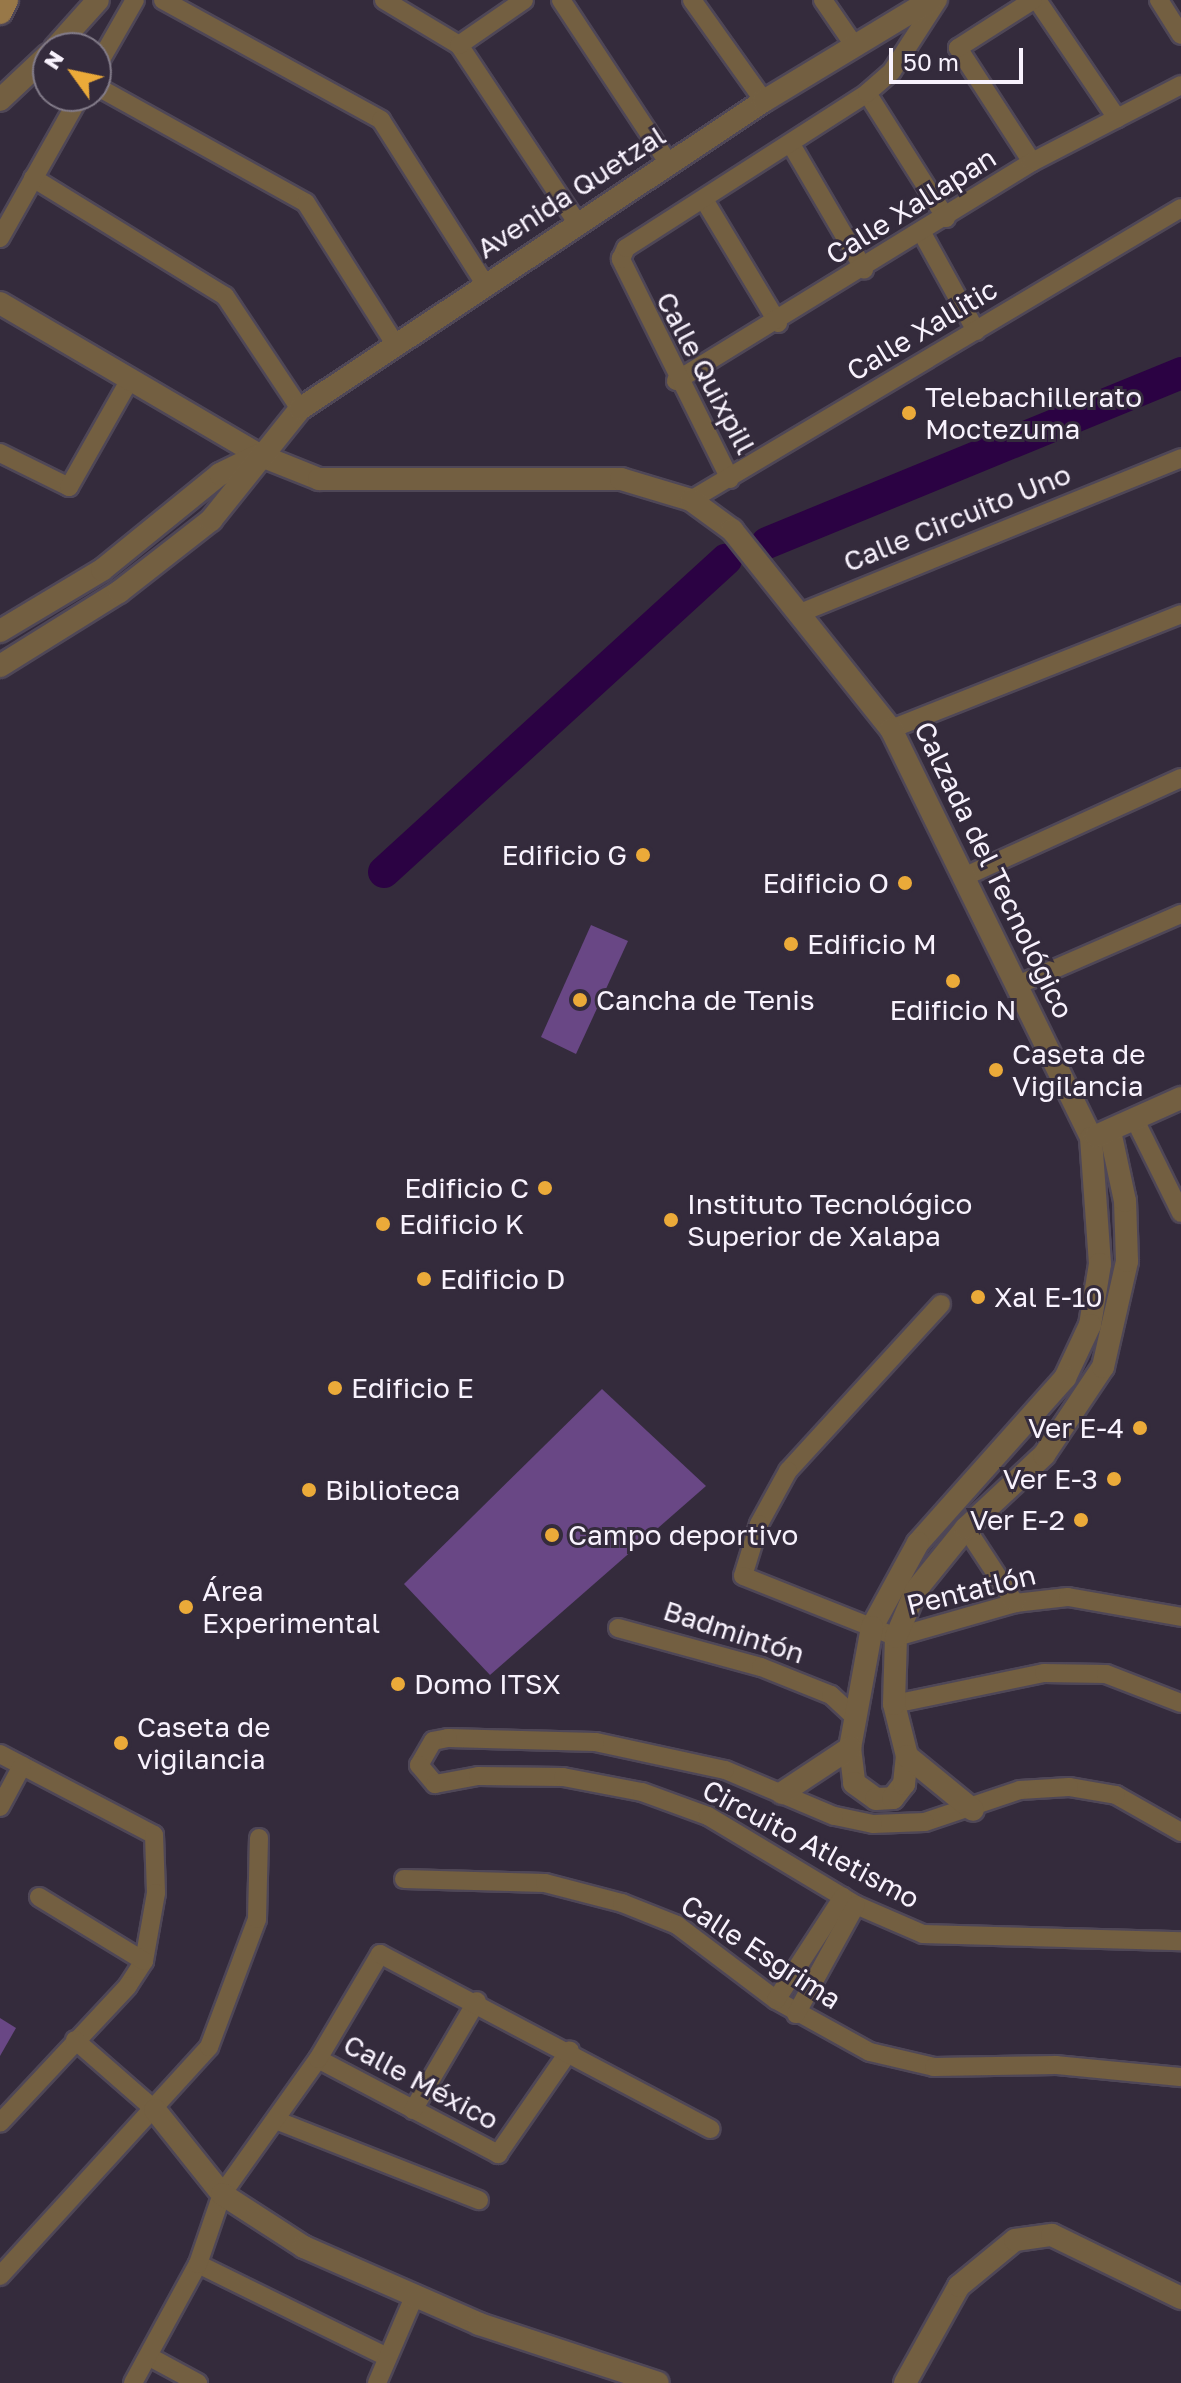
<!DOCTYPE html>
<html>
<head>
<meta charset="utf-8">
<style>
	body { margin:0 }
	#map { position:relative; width:1181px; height:2383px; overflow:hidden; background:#342b3c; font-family:"Golos Text",sans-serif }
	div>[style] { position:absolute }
	.green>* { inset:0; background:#694785 }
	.river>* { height:32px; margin:-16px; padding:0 16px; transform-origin:16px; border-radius:16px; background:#2b0243 }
	.roads { filter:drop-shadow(2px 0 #4f4757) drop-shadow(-2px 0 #4f4757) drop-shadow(0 2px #4f4757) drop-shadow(0 -2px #4f4757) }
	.minor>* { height:18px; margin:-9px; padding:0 9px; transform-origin:9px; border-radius:9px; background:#735f41 }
	.tertiary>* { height:22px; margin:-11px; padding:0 11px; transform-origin:11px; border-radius:11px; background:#735f41 }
	.secondary>* { height:24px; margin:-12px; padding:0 12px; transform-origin:12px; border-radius:12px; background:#987848 }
	.dots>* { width:22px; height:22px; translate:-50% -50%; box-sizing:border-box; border:4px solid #342b3c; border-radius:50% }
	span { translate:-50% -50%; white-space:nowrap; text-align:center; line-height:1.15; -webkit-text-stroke:6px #342b3c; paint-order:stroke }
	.street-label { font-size:28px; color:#f8f2fd }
	.poi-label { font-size:28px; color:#f8f2fd }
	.left { translate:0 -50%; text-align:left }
	.right { translate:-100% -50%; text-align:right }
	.north { position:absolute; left:32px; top:32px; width:80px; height:80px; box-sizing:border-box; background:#342b3c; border:2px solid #827b89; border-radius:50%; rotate:303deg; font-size:22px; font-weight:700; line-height:32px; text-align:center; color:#f8f2fd }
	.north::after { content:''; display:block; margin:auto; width:28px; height:36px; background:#ebaa39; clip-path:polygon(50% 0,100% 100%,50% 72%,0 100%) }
	.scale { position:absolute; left:889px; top:48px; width:134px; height:36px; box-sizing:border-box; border:4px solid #f8f2fd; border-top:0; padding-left:10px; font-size:24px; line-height:28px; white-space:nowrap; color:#f8f2fd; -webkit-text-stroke:6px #342b3c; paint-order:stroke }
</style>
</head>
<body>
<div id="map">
	<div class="green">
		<i style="clip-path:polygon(591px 925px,628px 941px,576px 1054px,541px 1037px)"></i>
		<i style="clip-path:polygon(602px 1389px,706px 1486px,490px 1675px,404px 1584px)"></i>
		<i style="clip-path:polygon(0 2018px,16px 2028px,0 2056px)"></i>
	</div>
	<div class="river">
		<i style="left:767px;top:543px;width:448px;rotate:-22.3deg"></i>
		<i style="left:384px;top:872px;width:463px;rotate:-42.4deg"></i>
	</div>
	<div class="roads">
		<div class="minor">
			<i style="left:163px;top:0;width:249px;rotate:28.8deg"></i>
			<i style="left:381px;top:120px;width:194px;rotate:57.6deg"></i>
			<i style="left:384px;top:0;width:87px;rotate:31deg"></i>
			<i style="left:459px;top:45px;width:215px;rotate:56.4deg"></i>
			<i style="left:561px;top:0;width:196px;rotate:56.6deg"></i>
			<i style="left:692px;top:0;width:124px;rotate:54.5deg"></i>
			<i style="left:823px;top:0;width:55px;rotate:55.4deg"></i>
			<i style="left:1037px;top:0;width:143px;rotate:55.9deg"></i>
			<i style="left:1159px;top:0;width:41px;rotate:57.8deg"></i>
			<i style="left:459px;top:45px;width:79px;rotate:-34.7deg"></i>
			<i style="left:96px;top:68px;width:78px;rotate:-60.2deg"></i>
			<i style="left:96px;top:86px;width:240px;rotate:29.1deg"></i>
			<i style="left:306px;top:203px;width:165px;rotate:57.7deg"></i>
			<i style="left:867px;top:93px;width:148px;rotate:57.7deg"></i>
			<i style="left:792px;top:146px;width:143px;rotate:59.7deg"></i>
			<i style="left:1032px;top:162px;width:136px;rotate:-123deg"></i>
			<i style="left:958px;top:48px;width:89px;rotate:-32.6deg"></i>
			<i style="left:33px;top:178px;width:225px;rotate:31.6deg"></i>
			<i style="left:225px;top:296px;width:136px;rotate:56.4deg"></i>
			<i style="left:706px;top:203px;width:140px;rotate:59deg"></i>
			<i style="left:922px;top:233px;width:112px;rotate:61.1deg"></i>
			<i style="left:0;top:238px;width:163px;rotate:-60.6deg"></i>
			<i style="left:676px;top:381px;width:418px;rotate:-31.6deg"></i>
			<i style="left:1032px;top:162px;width:168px;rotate:-27.3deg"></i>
			<i style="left:0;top:453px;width:77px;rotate:26.2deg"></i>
			<i style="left:69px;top:487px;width:122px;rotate:-60.5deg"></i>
			<i style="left:730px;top:479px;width:246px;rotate:-116.4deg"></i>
			<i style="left:621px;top:259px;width:12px;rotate:-66deg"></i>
			<i style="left:626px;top:248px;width:287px;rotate:-32.7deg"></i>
			<i style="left:867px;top:93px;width:33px;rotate:-41deg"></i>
			<i style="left:892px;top:71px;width:85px;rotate:-57.1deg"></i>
			<i style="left:691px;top:500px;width:570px;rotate:-30.79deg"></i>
			<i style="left:800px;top:613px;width:411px;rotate:-22.1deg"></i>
			<i style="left:891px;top:729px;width:312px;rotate:-21.6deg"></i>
			<i style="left:968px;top:875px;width:234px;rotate:-24.5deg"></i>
			<i style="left:1020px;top:984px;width:176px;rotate:-23.5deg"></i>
			<i style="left:1134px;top:1118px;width:106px;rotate:63.7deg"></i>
			<i style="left:941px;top:1304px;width:226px;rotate:132.5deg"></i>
			<i style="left:788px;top:1471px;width:60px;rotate:118.7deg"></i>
			<i style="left:759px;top:1524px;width:54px;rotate:107.1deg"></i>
			<i style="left:743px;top:1576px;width:165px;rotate:21.7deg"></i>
			<i style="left:896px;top:1637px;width:124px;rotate:-15.9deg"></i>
			<i style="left:1015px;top:1603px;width:53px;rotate:-6.5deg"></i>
			<i style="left:1068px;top:1597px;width:115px;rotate:10deg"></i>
			<i style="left:966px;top:1528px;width:90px;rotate:56.8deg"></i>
			<i style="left:618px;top:1628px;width:148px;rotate:15.3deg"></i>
			<i style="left:761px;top:1667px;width:75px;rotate:21.8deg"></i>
			<i style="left:831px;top:1695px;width:33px;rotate:43deg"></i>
			<i style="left:894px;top:1704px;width:153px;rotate:-11.7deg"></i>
			<i style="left:1044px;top:1673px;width:62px;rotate:0.9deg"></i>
			<i style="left:1106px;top:1674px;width:80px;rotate:21.1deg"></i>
			<i style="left:0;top:1754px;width:174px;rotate:27.7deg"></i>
			<i style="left:154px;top:1835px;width:58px;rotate:88deg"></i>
			<i style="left:156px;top:1893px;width:69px;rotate:100deg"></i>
			<i style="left:144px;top:1961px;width:30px;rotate:123deg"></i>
			<i style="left:128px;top:1986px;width:187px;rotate:133.1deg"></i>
			<i style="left:0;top:1807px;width:47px;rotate:-61.8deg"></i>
			<i style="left:1181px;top:1832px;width:75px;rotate:-150.4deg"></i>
			<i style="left:1116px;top:1795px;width:48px;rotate:-170.3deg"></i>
			<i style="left:1069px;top:1787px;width:49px;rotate:176.5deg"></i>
			<i style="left:1020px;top:1790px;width:100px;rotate:161.4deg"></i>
			<i style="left:925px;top:1822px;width:52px;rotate:177.8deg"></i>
			<i style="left:873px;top:1824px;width:40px;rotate:-168deg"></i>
			<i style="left:834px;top:1816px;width:118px;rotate:-157.1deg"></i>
			<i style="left:725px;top:1770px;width:133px;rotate:-167.8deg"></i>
			<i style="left:595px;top:1742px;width:147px;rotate:-178.4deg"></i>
			<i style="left:448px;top:1738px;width:15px;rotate:169deg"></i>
			<i style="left:433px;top:1741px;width:28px;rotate:120deg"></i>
			<i style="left:419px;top:1765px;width:25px;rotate:50deg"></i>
			<i style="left:435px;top:1784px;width:44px;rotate:-10.5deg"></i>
			<i style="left:478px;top:1776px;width:85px;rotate:0.7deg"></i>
			<i style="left:563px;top:1777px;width:80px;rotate:10.8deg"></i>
			<i style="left:642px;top:1792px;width:70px;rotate:20deg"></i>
			<i style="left:708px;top:1816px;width:173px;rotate:31deg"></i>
			<i style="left:856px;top:1905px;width:73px;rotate:23.4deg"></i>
			<i style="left:923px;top:1934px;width:258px;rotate:1.6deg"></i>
			<i style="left:404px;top:1879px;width:141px;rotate:1.6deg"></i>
			<i style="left:545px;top:1883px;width:80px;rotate:14.6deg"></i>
			<i style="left:622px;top:1903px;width:59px;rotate:21.8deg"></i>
			<i style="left:677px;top:1925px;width:124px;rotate:37.1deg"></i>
			<i style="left:776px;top:2000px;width:107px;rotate:29deg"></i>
			<i style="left:870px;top:2052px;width:66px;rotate:13.2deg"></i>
			<i style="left:934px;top:2067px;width:122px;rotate:-0.9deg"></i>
			<i style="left:1056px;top:2065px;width:126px;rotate:5.5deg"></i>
			<i style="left:39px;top:1897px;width:123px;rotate:31.4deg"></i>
			<i style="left:776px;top:2000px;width:123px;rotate:-57deg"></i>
			<i style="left:796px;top:2014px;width:124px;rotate:-61.2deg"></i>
			<i style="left:75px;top:2040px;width:106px;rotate:41.2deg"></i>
			<i style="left:318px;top:2059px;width:204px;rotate:27.8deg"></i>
			<i style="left:498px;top:2154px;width:126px;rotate:-55.3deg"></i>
			<i style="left:413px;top:2110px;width:126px;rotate:-59.6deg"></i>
			<i style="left:278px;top:2121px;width:216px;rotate:21.5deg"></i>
			<i style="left:198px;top:2264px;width:211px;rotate:26.2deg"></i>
			<i style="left:0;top:2276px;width:310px;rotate:-47.6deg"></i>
			<i style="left:209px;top:2047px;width:137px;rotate:-69.4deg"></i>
			<i style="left:257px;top:1919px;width:81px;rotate:-88.6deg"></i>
			<i style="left:148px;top:2356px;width:57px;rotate:28.4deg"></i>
			<i style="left:133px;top:2383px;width:136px;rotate:-61.4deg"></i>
			<i style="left:198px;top:2264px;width:74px;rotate:-71.1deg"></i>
			<i style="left:222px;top:2194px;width:166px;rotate:-54.6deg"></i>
			<i style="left:318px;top:2059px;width:122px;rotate:-59.4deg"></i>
			<i style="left:380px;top:1954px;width:374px;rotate:27.9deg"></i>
			<i style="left:377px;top:2383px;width:94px;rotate:-66.7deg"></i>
		</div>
		<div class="tertiary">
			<i style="left:55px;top:48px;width:64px;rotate:-48.1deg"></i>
			<i style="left:0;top:100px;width:66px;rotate:-43.2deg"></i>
			<i style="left:0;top:303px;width:300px;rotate:30.4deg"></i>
			<i style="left:259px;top:455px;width:65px;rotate:21.8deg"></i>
			<i style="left:319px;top:479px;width:302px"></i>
			<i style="left:621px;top:479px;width:73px;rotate:16.7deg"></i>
			<i style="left:691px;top:500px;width:51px;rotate:36.2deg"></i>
			<i style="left:732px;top:530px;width:255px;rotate:51.4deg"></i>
			<i style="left:891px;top:729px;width:455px;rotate:63.9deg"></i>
			<i style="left:1091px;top:1138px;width:126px;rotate:85.9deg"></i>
			<i style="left:1100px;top:1264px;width:62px;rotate:99.3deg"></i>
			<i style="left:1090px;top:1325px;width:59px;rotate:115.3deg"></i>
			<i style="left:1065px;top:1378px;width:221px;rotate:131.7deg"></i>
			<i style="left:918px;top:1543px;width:96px;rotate:118.7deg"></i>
			<i style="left:872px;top:1627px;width:123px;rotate:100.3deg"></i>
			<i style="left:850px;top:1748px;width:35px;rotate:83deg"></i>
			<i style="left:854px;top:1783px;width:27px;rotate:36deg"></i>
			<i style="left:876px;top:1799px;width:17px;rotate:-3deg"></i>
			<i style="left:893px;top:1798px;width:18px;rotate:-52deg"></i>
			<i style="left:904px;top:1784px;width:28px;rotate:-84deg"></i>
			<i style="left:907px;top:1756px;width:54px;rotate:-104deg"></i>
			<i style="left:894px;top:1704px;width:67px;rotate:-88.3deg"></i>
			<i style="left:896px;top:1637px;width:51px;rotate:-66.9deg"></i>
			<i style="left:916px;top:1590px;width:80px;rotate:-51.1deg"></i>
			<i style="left:966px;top:1528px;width:107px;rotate:-43.1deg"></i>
			<i style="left:1044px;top:1455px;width:106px;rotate:-56.2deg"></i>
			<i style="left:1103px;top:1367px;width:109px;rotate:-77.2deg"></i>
			<i style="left:1127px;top:1261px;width:60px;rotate:-91.9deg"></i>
			<i style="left:1125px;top:1201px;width:72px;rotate:-102.1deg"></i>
			<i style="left:0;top:631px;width:119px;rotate:-30.9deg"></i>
			<i style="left:102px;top:570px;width:152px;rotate:-39.1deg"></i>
			<i style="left:220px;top:474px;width:43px;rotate:-26deg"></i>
			<i style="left:0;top:666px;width:140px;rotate:-31.9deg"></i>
			<i style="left:119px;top:592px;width:117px;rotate:-38deg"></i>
			<i style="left:211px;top:520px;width:142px;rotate:-51.3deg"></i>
			<i style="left:300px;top:409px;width:557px;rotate:-33.58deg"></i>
			<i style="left:764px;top:101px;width:195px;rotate:-31.2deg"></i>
			<i style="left:1096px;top:1136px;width:93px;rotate:-24.1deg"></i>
			<i style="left:907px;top:1756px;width:85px;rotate:39.3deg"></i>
			<i style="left:782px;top:1793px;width:82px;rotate:-33.5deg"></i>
			<i style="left:155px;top:2110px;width:107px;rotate:51.4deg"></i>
			<i style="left:222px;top:2194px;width:98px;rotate:32.9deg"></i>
			<i style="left:304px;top:2247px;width:191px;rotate:23.7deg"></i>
			<i style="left:479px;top:2324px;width:188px;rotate:18.2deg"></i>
			<i style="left:905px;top:2383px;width:111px;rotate:-60.9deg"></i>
			<i style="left:959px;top:2286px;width:72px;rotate:-39.4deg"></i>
			<i style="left:1015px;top:2240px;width:37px;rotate:-8deg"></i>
			<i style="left:1052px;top:2235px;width:144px;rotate:26deg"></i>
		</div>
		<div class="secondary">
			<i style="left:0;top:12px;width:13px;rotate:-63deg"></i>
		</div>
	</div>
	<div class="dots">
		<i style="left:909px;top:413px;background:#ebaa39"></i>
		<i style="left:643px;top:855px;background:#ebaa39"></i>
		<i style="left:905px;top:883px;background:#ebaa39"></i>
		<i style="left:791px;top:944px;background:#ebaa39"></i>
		<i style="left:953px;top:981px;background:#ebaa39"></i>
		<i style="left:580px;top:1000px;background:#ebaa39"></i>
		<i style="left:996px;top:1070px;background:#ebaa39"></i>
		<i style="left:545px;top:1188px;background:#ebaa39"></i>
		<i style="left:671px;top:1220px;background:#ebaa39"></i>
		<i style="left:383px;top:1224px;background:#ebaa39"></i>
		<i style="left:424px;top:1279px;background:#ebaa39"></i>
		<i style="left:978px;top:1297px;background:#ebaa39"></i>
		<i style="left:335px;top:1388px;background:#ebaa39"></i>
		<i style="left:1140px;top:1428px;background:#ebaa39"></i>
		<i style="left:1114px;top:1479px;background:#ebaa39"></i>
		<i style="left:309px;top:1490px;background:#ebaa39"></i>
		<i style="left:1081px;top:1520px;background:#ebaa39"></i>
		<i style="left:552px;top:1535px;background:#ebaa39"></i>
		<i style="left:186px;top:1607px;background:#ebaa39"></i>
		<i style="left:398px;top:1684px;background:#ebaa39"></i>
		<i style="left:121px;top:1743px;background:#ebaa39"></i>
	</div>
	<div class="street-label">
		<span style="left:571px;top:192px;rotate:-33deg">Avenida Quetzal</span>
		<span style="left:911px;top:206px;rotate:-32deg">Calle Xallapan</span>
		<span style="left:922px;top:330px;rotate:-31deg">Calle Xallitic</span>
		<span style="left:706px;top:373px;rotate:62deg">Calle Quixpill</span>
		<span style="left:957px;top:518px;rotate:-22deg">Calle Circuito Uno</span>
		<span style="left:994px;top:870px;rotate:64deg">Calzada del Tecnológico</span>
		<span style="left:971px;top:1590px;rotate:-14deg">Pentatlón</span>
		<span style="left:734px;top:1632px;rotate:18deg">Badmintón</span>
		<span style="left:811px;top:1844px;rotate:28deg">Circuito Atletismo</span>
		<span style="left:761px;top:1952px;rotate:33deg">Calle Esgrima</span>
		<span style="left:421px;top:2082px;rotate:28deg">Calle México</span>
	</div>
	<div class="poi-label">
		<span class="left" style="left:925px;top:413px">Telebachillerato<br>Moctezuma</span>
		<span class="right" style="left:627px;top:855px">Edificio G</span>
		<span class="right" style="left:889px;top:883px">Edificio O</span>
		<span class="left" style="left:807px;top:944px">Edificio M</span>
		<span class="left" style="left:596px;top:1000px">Cancha de Tenis</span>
		<span style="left:953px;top:1010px">Edificio N</span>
		<span class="left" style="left:1012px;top:1070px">Caseta de<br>Vigilancia</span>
		<span class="right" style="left:529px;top:1188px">Edificio C</span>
		<span class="left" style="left:687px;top:1220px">Instituto Tecnológico<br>Superior de Xalapa</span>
		<span class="left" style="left:399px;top:1224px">Edificio K</span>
		<span class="left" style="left:440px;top:1279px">Edificio D</span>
		<span class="left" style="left:994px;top:1297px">Xal E-10</span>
		<span class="left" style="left:351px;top:1388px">Edificio E</span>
		<span class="right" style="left:1124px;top:1428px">Ver E-4</span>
		<span class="right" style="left:1098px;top:1479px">Ver E-3</span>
		<span class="left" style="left:325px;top:1490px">Biblioteca</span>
		<span class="right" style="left:1065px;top:1520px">Ver E-2</span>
		<span class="left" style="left:568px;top:1535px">Campo deportivo</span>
		<span class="left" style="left:202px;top:1607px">Área<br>Experimental</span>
		<span class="left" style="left:414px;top:1684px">Domo ITSX</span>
		<span class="left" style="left:137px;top:1743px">Caseta de<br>vigilancia</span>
	</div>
	<div class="north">N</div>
	<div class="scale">50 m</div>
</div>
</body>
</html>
